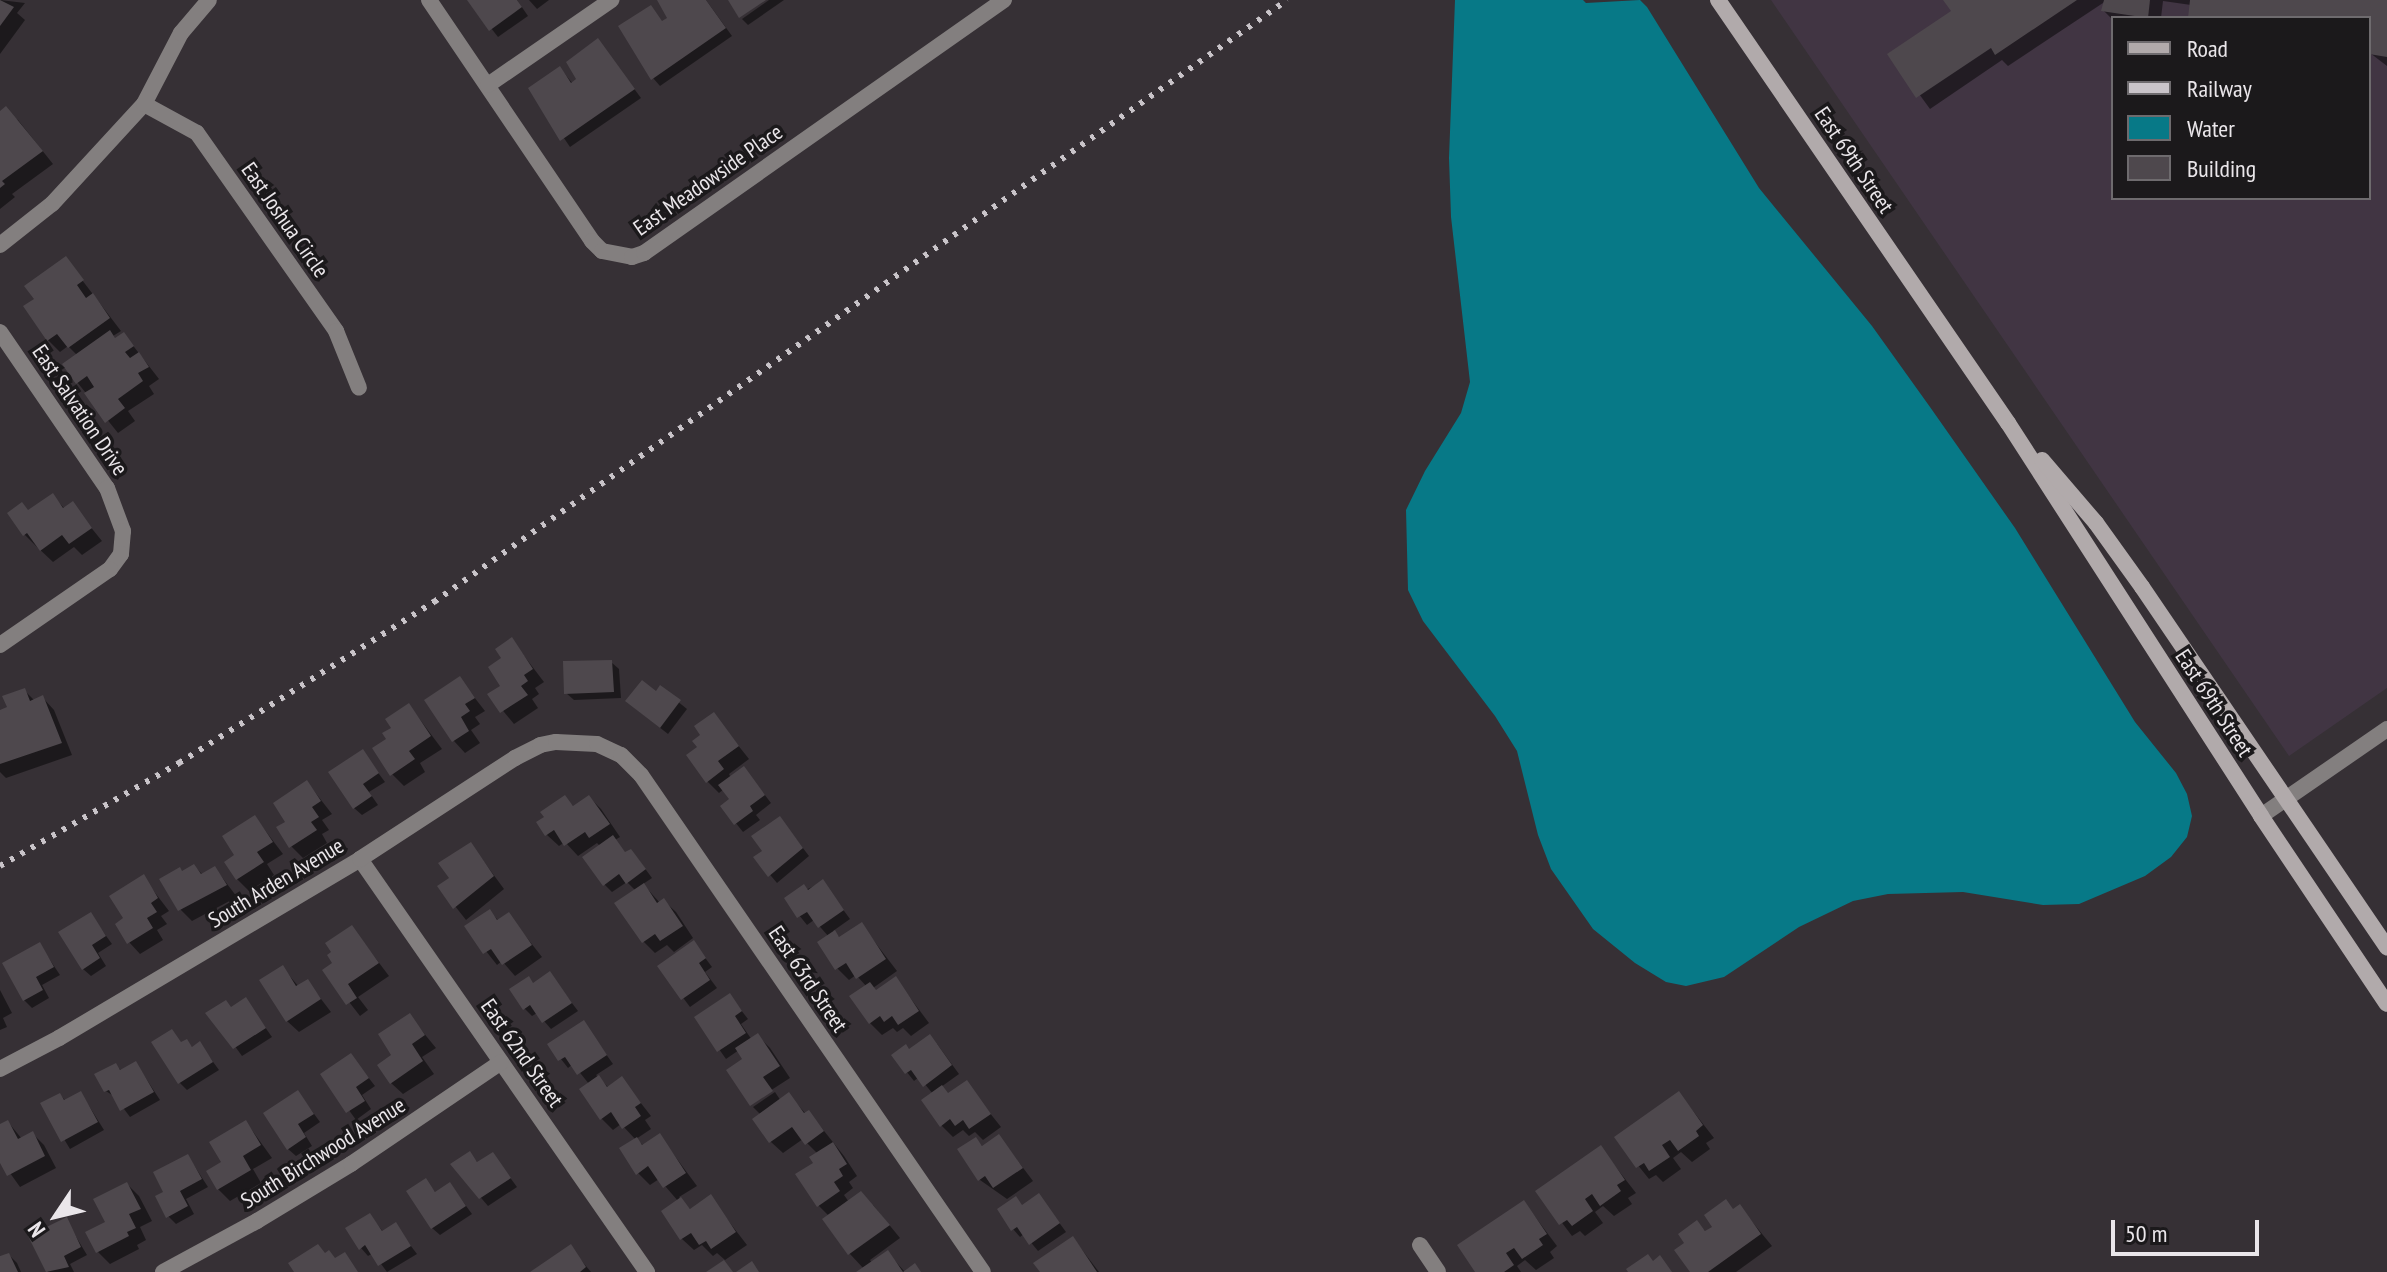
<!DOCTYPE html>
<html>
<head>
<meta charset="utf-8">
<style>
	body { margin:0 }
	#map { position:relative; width:2387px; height:1272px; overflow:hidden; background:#363035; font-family:"PT Sans Narrow",sans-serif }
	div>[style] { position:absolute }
	.education>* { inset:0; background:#413543 }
	.water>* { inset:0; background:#077987 }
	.shadow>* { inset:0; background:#0007 }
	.building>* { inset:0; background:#4e484d }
	.minor>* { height:16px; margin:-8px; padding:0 8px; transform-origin:8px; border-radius:8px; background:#837f7f }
	.secondary>* { height:16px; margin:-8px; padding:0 8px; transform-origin:8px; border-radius:8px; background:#b1aaab }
	.rail>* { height:6px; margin-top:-3px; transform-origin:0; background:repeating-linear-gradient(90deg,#c9c4c9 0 4px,transparent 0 12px) }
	span { translate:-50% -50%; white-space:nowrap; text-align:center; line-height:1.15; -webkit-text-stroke:7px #1b191b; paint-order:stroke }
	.street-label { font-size:22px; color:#eae6ea }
	.legend { position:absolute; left:2111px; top:16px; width:260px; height:184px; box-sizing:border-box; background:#1b191b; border:2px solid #6e6b6e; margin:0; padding:10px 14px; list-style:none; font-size:24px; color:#eae6ea }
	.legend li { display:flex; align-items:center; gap:16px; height:40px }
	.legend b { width:40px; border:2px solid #6e6b6e }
	.north { position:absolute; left:16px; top:1176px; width:80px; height:80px; -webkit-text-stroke:6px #1b191b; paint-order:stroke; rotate:235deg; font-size:22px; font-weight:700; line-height:32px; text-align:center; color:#eae6ea }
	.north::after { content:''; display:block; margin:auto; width:28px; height:36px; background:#eae6ea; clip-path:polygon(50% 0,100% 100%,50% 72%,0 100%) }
	.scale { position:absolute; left:2111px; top:1220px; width:148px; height:36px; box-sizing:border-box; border:4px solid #eae6ea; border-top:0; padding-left:10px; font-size:24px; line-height:28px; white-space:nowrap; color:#eae6ea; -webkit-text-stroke:6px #1b191b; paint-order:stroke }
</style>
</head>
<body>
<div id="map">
	<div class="education">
		<i style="clip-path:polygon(evenodd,1771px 0,2387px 0,2387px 688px,2289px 756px,1771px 0,2113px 18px,2369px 18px,2369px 198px,2113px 198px,2113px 18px)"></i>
	</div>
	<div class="water">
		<i style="clip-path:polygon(1455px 0,1583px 0,1586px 3px,1640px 0,1647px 7px,1759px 188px,1872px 326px,1930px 407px,2015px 528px,2135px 722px,2176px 773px,2187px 794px,2192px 816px,2187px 837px,2171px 857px,2145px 876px,2079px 904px,2043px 905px,1963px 892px,1888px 894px,1853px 901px,1799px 927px,1724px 977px,1686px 986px,1666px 982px,1635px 963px,1593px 929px,1551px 869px,1538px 835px,1517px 751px,1495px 716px,1423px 621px,1408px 590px,1406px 510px,1425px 471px,1461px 413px,1470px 382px,1451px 217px,1449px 158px)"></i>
	</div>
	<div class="shadow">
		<i style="clip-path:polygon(0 0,25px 3px,17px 13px,25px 20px,0 54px)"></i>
		<i style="clip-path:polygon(469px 0,517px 0,528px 16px,498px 37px)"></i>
		<i style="clip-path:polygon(529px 0,549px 0,537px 9px)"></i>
		<i style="clip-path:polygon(660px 0,706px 0,732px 36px,660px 86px,653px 78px,650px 7px,663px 23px,670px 18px)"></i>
		<i style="clip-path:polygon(769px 0,784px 0,748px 25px,742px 19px)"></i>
		<i style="clip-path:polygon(1946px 0,2387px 0,2387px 66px,2370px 53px,2369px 18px,2190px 18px,2191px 5px,2163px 1px,2161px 18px,2113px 20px,2103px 10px,2106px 1px,2008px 66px,2002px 60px,1930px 109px,1890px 54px,1954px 12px)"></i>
		<i style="clip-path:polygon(598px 40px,641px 98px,570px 147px,530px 88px,560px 68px,573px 84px,579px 80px)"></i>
		<i style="clip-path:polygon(0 113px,18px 120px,53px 164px,12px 194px,15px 197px,0 209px)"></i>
		<i style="clip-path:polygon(66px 259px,121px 331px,113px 336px,116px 340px,124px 334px,159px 379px,149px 386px,154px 394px,128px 411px,135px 421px,118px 433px,77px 382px,77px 355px,68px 346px,60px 352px,48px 340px,36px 299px)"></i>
		<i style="clip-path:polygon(52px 495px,65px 509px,72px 504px,102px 541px,82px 555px,74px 547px,53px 562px,36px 546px,24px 534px,29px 512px)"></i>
		<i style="clip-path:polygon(512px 640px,544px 682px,535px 688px,539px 694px,532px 699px,538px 708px,514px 724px,490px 695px,503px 686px,504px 659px)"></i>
		<i style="clip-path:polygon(611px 662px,619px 669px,621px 698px,574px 700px,566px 693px)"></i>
		<i style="clip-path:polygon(460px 679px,485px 711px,475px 717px,480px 724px,471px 730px,480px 743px,465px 753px,454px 741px)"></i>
		<i style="clip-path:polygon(661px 688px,687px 709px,668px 734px,636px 709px)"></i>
		<i style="clip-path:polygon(24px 690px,35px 701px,43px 698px,54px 710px,72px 755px,6px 778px,0 772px,0 712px,9px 709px)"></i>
		<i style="clip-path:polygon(409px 705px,442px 749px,420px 763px,425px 772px,404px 786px,392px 774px,389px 739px)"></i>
		<i style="clip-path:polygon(714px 715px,749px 759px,729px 774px,731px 778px,744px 768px,771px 803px,756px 815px,760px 820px,743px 832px,722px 806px,732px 799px,724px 789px,719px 793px,707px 781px,700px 748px)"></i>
		<i style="clip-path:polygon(362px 751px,385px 782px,369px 792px,378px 805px,362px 815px,354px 808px)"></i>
		<i style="clip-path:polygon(307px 782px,332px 814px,322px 820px,329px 830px,322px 834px,327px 843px,303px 858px,291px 846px,288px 822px)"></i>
		<i style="clip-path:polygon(564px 797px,574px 807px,589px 797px,601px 809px,620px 837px,615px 840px,626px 854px,638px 859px,652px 878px,643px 884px,660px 903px,664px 901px,676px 912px,693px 938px,674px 952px,667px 945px,655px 953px,643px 941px,636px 891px,627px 882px,612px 892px,605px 885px,600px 846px,597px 843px,578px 856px,565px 842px,559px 846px,547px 835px)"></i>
		<i style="clip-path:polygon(255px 817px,283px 854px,267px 864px,274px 875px,249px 891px,237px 879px,237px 856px)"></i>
		<i style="clip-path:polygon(780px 818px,809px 856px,777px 883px,756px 858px,765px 852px)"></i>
		<i style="clip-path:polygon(471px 844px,504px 889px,466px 920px,440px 887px,451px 879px)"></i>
		<i style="clip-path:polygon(194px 866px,203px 875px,215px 868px,237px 897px,192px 921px,180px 909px,183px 873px)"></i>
		<i style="clip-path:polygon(143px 877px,169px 911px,161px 916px,167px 924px,157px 930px,163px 940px,140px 954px,129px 942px,126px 919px)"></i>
		<i style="clip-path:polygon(823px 882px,850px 919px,833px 931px,840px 938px,861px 924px,897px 971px,873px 988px,877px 992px,896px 979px,929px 1023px,911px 1036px,903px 1028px,897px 1032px,893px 1028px,882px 1035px,870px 1023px,867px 987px,856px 975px,849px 980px,837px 968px,829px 937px,814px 920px,807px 925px,786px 899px)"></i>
		<i style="clip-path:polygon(490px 912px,499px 921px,509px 915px,542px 957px,515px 976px,502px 961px,497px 965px,467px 927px)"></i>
		<i style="clip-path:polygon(91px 915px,112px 944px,98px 953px,106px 966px,91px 976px,83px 969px)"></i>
		<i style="clip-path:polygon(352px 927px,389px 976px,358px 997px,368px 1010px,360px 1016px,325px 971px,335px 964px)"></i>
		<i style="clip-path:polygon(694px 943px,712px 967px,705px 972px,717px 988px,690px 1007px,660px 967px)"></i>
		<i style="clip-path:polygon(40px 945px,60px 975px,42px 985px,49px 998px,32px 1008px,24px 1000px)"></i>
		<i style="clip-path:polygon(282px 967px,299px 987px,308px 982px,331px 1012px,299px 1032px,287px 1021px)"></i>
		<i style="clip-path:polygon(550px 974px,578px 1011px,551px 1029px,537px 1013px,532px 1016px,524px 1008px,534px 984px)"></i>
		<i style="clip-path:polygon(0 990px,12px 1013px,3px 1018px,7px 1027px,0 1030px)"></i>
		<i style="clip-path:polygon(730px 996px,748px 1019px,741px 1024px,752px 1040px,758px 1036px,770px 1048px,790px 1078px,751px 1103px,745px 1060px,739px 1050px,726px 1059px,697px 1018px)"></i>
		<i style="clip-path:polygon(246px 1000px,272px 1037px,242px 1056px,226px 1034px,232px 1009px)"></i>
		<i style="clip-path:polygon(409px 1015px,436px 1048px,422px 1057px,434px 1074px,403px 1094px,391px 1083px,394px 1055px)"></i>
		<i style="clip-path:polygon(584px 1023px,613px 1064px,596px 1075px,609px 1088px,622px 1079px,651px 1116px,645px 1120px,651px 1129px,636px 1139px,644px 1146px,660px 1136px,697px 1186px,679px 1197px,691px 1210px,710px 1197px,747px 1245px,725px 1260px,717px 1253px,713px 1256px,702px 1245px,694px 1250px,682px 1239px,678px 1201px,659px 1179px,650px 1185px,638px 1173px,636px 1140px,621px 1124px,613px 1130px,601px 1118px,589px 1084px,573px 1064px,568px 1068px,550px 1045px)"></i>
		<i style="clip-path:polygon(172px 1032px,182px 1044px,186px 1041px,193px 1048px,200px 1044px,219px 1070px,187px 1090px,180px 1083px)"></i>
		<i style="clip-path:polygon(937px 1044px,959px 1074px,941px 1087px,949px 1095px,966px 1083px,1001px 1127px,983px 1140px,975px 1132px,969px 1136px,963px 1130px,953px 1137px,941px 1125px,933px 1094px,919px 1077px,914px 1081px,893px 1055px)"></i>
		<i style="clip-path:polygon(351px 1055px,375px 1086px,362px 1095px,371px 1109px,356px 1120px,323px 1074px)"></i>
		<i style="clip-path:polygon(136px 1063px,160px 1100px,130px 1117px,115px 1097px,106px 1091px,115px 1065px,122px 1071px)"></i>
		<i style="clip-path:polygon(298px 1092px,320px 1122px,304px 1133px,312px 1146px,296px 1156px,288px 1149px)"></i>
		<i style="clip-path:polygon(775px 1092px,781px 1101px,789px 1095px,806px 1114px,809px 1112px,844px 1156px,857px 1176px,849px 1182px,853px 1188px,844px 1195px,849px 1202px,873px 1205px,900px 1238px,870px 1260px,872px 1263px,887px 1252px,905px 1272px,862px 1272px,864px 1269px,850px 1254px,825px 1219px,829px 1216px,819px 1206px,818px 1154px,803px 1139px,783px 1153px,771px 1142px,761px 1115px,753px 1107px)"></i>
		<i style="clip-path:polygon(81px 1093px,104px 1130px,70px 1149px,43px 1104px,60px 1095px,66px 1101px)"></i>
		<i style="clip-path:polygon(1679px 1093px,1714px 1138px,1706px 1143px,1710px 1149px,1692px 1162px,1681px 1152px,1673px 1158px,1681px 1169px,1663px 1182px,1656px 1175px,1649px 1179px,1616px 1138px)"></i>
		<i style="clip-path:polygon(8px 1122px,22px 1139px,32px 1133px,44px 1145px,56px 1168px,20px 1187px,0 1159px,0 1126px)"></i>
		<i style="clip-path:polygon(246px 1122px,272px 1158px,253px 1169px,261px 1183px,230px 1201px,218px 1189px,224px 1163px)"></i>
		<i style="clip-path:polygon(999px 1136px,1033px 1181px,1007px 1199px,980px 1180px,976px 1139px,983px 1147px)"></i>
		<i style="clip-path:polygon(1601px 1148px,1636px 1193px,1628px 1198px,1632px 1204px,1614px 1216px,1603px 1206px,1595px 1212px,1603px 1223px,1585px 1236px,1580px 1231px,1572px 1236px,1538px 1191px)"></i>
		<i style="clip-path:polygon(470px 1154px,479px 1164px,493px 1154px,517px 1187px,488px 1206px,453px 1165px)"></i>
		<i style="clip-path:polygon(188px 1156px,208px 1187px,186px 1199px,194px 1214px,176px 1224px,168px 1216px,166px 1193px)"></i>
		<i style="clip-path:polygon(426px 1181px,436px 1193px,450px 1184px,472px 1214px,440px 1235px,432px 1228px)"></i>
		<i style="clip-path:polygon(127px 1184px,139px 1196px,152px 1221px,140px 1227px,146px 1240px,137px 1245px,139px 1249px,110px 1264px,98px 1252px)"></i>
		<i style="clip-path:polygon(1039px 1195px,1066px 1232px,1038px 1251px,1024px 1234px,1020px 1237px,1013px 1229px,1023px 1206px)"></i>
		<i style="clip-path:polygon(1524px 1202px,1557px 1246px,1550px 1252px,1554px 1258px,1536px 1270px,1525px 1260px,1517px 1266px,1521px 1272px,1478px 1272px)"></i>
		<i style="clip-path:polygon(1740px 1207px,1772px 1246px,1736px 1272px,1692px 1272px,1687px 1243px,1697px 1222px,1707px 1233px)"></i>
		<i style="clip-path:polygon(370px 1215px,384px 1233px,395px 1225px,417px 1254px,387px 1272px,373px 1253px,368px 1256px,361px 1248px)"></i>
		<i style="clip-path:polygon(66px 1220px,87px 1255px,70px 1264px,74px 1272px,48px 1272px,31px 1237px)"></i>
		<i style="clip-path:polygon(1073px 1238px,1099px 1272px,1042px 1272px)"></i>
		<i style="clip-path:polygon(570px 1247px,591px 1272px,536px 1272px)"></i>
		<i style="clip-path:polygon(9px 1255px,17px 1263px,21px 1272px,0 1272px,0 1256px)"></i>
	</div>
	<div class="building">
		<i style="clip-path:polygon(0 0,14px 7px,0 26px)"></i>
		<i style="clip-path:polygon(467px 0,517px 0,522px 7px,489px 31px)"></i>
		<i style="clip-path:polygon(657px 0,706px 0,726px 28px,651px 80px,618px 26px,651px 5px,662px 21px,667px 18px)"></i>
		<i style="clip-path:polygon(728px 0,766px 0,739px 18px)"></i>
		<i style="clip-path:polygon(1943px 0,2077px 0,1995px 55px,1991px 48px,1916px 98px,1887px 54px,1951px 11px)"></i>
		<i style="clip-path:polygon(2104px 0,2150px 0,2148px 18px,2101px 11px)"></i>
		<i style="clip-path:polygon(2190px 0,2387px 0,2387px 57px,2369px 54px,2369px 18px,2188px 18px)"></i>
		<i style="clip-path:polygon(598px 38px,635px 89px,560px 141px,528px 88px,560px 66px,571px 83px,576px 79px,566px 62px)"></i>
		<i style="clip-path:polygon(6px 106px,43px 151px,2px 181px,5px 184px,0 188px,0 111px)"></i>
		<i style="clip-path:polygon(66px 256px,84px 280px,77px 285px,86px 298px,93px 293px,110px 318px,68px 348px,57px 334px,47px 341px,23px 306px,34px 299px,24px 286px)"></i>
		<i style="clip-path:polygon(110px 330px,115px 338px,124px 332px,134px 346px,125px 352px,130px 358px,139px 352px,149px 367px,138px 373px,143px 381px,118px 399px,125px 408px,105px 423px,84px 393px,94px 387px,87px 376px,76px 384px,62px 364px)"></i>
		<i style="clip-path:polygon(53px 493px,63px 508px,73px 501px,92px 528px,69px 544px,62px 535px,40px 551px,27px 533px,23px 536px,7px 513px,22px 502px,28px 510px)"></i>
		<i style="clip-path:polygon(512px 637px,533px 669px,524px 675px,528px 681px,521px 686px,528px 695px,500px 713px,487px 694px,500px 686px,488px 667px,501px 658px,495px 649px)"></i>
		<i style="clip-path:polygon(612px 660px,614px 692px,564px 694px,563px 661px)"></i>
		<i style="clip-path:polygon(460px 676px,475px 698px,465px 704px,470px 711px,461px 717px,469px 731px,452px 742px,424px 700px)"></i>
		<i style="clip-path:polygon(642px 680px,656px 691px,660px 685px,681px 700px,660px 728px,625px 701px)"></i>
		<i style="clip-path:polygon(25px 688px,30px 701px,43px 695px,62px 743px,0 764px,0 710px,7px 707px,2px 696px)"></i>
		<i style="clip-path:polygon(409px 703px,431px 736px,409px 751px,415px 759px,390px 776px,372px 748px,386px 739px,382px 733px,391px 728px,385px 719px)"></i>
		<i style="clip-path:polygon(714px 712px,739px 746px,718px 761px,724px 769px,706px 783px,686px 755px,697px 747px,692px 741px,700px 735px,694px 726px)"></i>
		<i style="clip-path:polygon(363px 749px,379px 773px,363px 784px,372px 796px,353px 809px,328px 772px)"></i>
		<i style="clip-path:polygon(744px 766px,765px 795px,750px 806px,753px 811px,734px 825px,720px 806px,729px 799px,718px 785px)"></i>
		<i style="clip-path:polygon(307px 780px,321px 801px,312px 807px,319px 817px,311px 822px,317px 830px,289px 848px,276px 827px,285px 822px,273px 803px)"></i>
		<i style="clip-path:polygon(565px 795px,573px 806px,589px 795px,610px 824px,589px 838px,585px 832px,564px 846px,554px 830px,545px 836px,536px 822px,544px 817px,540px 812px)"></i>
		<i style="clip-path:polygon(255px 815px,273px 842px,257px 852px,264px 862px,236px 880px,224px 862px,234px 855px,222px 836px)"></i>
		<i style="clip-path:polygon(780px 816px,803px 848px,768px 877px,753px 857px,762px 851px,751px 836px)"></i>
		<i style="clip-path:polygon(613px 835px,625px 852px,631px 849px,646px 869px,626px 884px,619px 874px,603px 886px,582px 857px)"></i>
		<i style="clip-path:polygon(471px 842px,494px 876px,453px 909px,437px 886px,449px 878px,438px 863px)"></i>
		<i style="clip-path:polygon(194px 864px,201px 874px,215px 866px,227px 885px,178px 911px,159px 879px,180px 867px,182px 871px)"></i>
		<i style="clip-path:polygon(144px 874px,158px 898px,151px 903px,157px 912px,147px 918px,153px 928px,127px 944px,115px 924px,123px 918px,109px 896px)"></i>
		<i style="clip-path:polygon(823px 879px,844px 910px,818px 928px,807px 912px,797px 918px,784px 898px,804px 884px,808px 890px)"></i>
		<i style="clip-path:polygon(644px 883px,657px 903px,664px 898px,683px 926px,660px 941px,655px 934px,642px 943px,614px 903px)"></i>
		<i style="clip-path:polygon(490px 909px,497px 920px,509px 912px,532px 945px,502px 965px,491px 949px,483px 954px,464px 926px)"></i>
		<i style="clip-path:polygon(91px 912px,106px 936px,92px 945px,100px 958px,82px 970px,58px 932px)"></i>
		<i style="clip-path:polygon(862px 922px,886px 959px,856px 979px,846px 963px,835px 970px,817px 942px,835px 930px,839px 937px)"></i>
		<i style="clip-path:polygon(352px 925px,379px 963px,348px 984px,357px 998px,346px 1005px,322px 970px,332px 963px,327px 955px,331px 952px,325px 943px)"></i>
		<i style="clip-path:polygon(694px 940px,706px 958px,699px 963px,710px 980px,681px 1000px,657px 966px)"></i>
		<i style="clip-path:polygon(40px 942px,54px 967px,36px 977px,43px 990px,23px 1001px,2px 963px)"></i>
		<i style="clip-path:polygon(283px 965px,296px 986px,308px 979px,321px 999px,286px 1022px,259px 980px)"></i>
		<i style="clip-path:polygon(550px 971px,572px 1003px,542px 1023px,530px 1005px,523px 1010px,509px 989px,529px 976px,533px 983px)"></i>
		<i style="clip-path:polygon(896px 976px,919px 1011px,898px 1025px,892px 1016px,884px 1022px,880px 1016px,869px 1024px,849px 996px,870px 982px,876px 990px)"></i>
		<i style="clip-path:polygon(730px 993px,742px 1011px,735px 1016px,746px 1033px,717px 1052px,694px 1017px)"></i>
		<i style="clip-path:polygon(246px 997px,266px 1028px,233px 1049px,205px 1013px,226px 1000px,231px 1007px)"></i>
		<i style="clip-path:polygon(410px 1013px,425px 1035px,412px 1044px,423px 1061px,390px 1084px,377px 1065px,391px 1055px,378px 1034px)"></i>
		<i style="clip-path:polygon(584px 1020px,607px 1055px,577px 1075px,565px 1057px,558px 1061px,547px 1044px)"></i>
		<i style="clip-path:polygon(172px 1029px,181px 1042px,187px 1039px,192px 1047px,200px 1041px,213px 1062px,178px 1084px,151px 1042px)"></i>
		<i style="clip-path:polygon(758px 1033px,780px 1066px,763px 1077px,773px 1091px,750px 1106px,726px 1070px,742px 1059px,735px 1048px)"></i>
		<i style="clip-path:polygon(930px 1034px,952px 1065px,923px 1087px,911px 1070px,905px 1074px,891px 1055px,906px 1044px,909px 1049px)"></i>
		<i style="clip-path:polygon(351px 1053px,369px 1078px,356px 1087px,365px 1101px,346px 1113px,320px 1074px)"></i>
		<i style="clip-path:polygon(136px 1061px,154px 1092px,120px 1111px,109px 1090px,104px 1092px,94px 1074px,116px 1063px,120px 1070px)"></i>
		<i style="clip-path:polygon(599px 1075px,607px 1087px,622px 1076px,641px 1103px,635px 1107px,641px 1116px,622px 1129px,611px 1112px,600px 1120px,579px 1089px)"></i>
		<i style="clip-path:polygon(967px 1080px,991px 1114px,969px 1129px,963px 1120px,955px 1126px,950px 1119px,940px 1127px,921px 1100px,942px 1085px,948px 1093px)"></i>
		<i style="clip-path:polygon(298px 1090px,314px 1114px,298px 1124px,306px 1137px,287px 1150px,263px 1113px)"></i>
		<i style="clip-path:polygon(81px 1091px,98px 1122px,61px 1142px,40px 1103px,60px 1093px,64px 1100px)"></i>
		<i style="clip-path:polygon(1679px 1091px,1703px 1125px,1696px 1131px,1699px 1136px,1678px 1151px,1670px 1140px,1662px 1145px,1670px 1157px,1649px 1171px,1644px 1163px,1636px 1168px,1614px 1137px)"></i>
		<i style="clip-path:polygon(789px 1092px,804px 1113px,809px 1110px,824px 1131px,805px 1145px,792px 1127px,769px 1143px,752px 1119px)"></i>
		<i style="clip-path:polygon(8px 1120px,18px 1139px,33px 1131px,45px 1156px,7px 1176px,0 1163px,0 1124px)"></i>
		<i style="clip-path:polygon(246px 1120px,261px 1145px,243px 1156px,251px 1170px,217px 1190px,206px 1171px,221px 1162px,209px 1142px)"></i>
		<i style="clip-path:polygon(660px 1133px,686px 1173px,663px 1188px,648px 1166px,636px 1175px,619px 1148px,637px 1137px,642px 1145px)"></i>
		<i style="clip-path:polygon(999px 1134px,1023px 1168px,993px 1188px,985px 1176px,978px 1181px,957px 1149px,976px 1137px,982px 1146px)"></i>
		<i style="clip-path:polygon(833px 1142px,847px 1164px,839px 1169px,843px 1176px,834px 1182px,840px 1191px,817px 1207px,795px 1174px,813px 1163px,809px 1157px)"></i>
		<i style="clip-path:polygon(1601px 1145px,1625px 1180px,1617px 1185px,1621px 1191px,1600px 1206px,1592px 1194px,1585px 1199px,1593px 1211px,1572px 1226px,1567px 1220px,1559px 1225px,1535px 1191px)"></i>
		<i style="clip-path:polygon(470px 1151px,477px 1162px,493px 1152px,511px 1178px,479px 1199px,450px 1164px)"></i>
		<i style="clip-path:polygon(188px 1154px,202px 1179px,180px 1191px,188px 1206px,166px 1218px,155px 1196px,163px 1192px,153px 1172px)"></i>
		<i style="clip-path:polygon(426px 1178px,435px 1192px,450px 1182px,466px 1206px,431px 1229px,406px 1191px)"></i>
		<i style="clip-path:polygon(127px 1182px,141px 1209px,129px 1214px,136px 1228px,127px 1232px,129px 1236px,96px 1253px,85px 1232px,105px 1222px,93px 1199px)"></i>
		<i style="clip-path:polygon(861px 1191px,890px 1225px,848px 1255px,822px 1219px)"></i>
		<i style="clip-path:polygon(1039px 1193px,1060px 1223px,1029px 1245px,1017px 1227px,1011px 1231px,997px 1209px,1016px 1196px,1022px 1205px)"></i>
		<i style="clip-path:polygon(711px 1194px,736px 1232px,711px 1249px,706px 1241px,699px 1245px,691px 1233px,680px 1240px,661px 1211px,681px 1197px,690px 1209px)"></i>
		<i style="clip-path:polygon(1726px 1199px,1733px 1209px,1740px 1204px,1761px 1234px,1708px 1272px,1690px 1272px,1674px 1250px,1684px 1243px,1678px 1234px,1697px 1220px,1705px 1231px,1712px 1227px,1704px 1215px)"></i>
		<i style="clip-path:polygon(1524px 1200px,1547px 1234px,1539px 1239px,1543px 1245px,1522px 1259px,1514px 1248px,1506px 1253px,1514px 1265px,1504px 1272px,1475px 1272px,1457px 1245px)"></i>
		<i style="clip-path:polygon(370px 1213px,382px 1231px,396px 1222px,411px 1246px,378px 1266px,365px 1245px,359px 1250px,345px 1228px)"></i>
		<i style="clip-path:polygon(67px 1217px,81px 1247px,64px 1256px,69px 1267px,46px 1272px,28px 1236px)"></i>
		<i style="clip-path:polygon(1073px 1236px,1097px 1272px,1040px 1272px,1033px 1263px)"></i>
		<i style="clip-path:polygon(318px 1244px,325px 1253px,329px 1250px,335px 1258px,345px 1252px,358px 1272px,294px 1272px,288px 1263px)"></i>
		<i style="clip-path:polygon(571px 1244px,586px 1267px,580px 1272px,530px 1272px)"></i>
		<i style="clip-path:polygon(888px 1250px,903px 1272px,915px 1263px,921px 1272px,856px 1272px)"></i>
		<i style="clip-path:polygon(9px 1253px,18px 1272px,0 1272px,0 1256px)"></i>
		<i style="clip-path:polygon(1648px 1254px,1653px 1261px,1660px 1255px,1672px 1272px,1628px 1272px,1626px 1269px)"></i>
		<i style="clip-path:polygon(724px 1260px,733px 1272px,706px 1272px)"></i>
		<i style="clip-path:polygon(752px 1261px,759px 1272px,736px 1272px)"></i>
	</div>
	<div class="minor">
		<i style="left:429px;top:0;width:291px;rotate:55.9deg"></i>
		<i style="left:592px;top:241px;width:14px;rotate:45deg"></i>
		<i style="left:602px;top:251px;width:31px;rotate:11deg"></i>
		<i style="left:632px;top:257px;width:13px;rotate:-18deg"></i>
		<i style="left:644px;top:253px;width:440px;rotate:-35.1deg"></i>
		<i style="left:488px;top:85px;width:150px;rotate:-34.6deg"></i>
		<i style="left:144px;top:104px;width:60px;rotate:28.7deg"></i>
		<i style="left:197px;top:133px;width:242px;rotate:54.9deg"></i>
		<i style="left:336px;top:331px;width:61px;rotate:68deg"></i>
		<i style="left:0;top:245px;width:66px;rotate:-38.3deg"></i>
		<i style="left:52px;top:204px;width:136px;rotate:-47.4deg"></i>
		<i style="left:144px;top:104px;width:80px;rotate:-62.5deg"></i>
		<i style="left:181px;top:33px;width:43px;rotate:-49.7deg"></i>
		<i style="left:0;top:332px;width:189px;rotate:55.6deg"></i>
		<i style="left:107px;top:488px;width:46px;rotate:69.6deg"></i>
		<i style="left:123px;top:531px;width:23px;rotate:95deg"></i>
		<i style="left:121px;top:554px;width:19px;rotate:126deg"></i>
		<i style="left:110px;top:569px;width:134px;rotate:145.4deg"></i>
		<i style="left:2261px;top:816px;width:153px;rotate:-34.6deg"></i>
		<i style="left:360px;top:859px;width:503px;rotate:55.2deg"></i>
		<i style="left:0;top:1069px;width:67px;rotate:-27.7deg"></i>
		<i style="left:59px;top:1038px;width:350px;rotate:-30.7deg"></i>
		<i style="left:360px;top:859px;width:185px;rotate:-33.1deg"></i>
		<i style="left:515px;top:758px;width:28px;rotate:-27deg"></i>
		<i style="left:540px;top:745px;width:16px;rotate:-11deg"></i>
		<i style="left:556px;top:742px;width:41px;rotate:2.8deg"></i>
		<i style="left:597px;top:744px;width:26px;rotate:25deg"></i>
		<i style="left:621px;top:755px;width:28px;rotate:45deg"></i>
		<i style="left:641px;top:775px;width:603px;rotate:55.47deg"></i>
		<i style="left:1420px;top:1245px;width:32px;rotate:56deg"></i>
		<i style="left:163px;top:1272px;width:107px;rotate:-28.5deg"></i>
		<i style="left:257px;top:1221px;width:110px;rotate:-31.2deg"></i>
		<i style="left:351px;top:1164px;width:181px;rotate:-34.2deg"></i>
	</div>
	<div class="secondary">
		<i style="left:1718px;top:0;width:513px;rotate:55.57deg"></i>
		<i style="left:2008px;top:423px;width:467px;rotate:57.2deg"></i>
		<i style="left:2261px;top:816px;width:226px;rotate:56.2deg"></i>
		<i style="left:2042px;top:460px;width:83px;rotate:49.4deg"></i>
		<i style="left:2096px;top:523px;width:79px;rotate:54.3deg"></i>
		<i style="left:2142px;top:587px;width:436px;rotate:55.8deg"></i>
	</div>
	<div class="rail">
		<i style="left:0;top:866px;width:207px;rotate:-29.9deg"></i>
		<i style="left:179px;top:763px;width:302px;rotate:-32.3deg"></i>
		<i style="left:434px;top:602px;width:1044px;rotate:-35.21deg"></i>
	</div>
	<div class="street-label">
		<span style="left:1854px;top:160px;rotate:56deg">East 69th Street</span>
		<span style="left:708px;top:180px;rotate:-35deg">East Meadowside Place</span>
		<span style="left:285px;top:220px;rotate:55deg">East Joshua Circle</span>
		<span style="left:80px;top:410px;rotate:56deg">East Salvation Drive</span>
		<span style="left:2214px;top:703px;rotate:57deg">East 69th Street</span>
		<span style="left:276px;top:883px;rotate:-31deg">South Arden Avenue</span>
		<span style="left:808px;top:979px;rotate:56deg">East 63rd Street</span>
		<span style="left:522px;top:1053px;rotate:55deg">East 62nd Street</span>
		<span style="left:323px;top:1153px;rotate:-32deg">South Birchwood Avenue</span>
	</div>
	<ul class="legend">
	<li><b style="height:10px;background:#b1aaab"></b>Road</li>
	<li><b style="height:10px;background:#c9c4c9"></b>Railway</li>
	<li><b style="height:22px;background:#077987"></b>Water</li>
	<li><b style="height:22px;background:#4e484d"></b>Building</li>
	</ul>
	<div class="north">N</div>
	<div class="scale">50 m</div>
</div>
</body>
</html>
